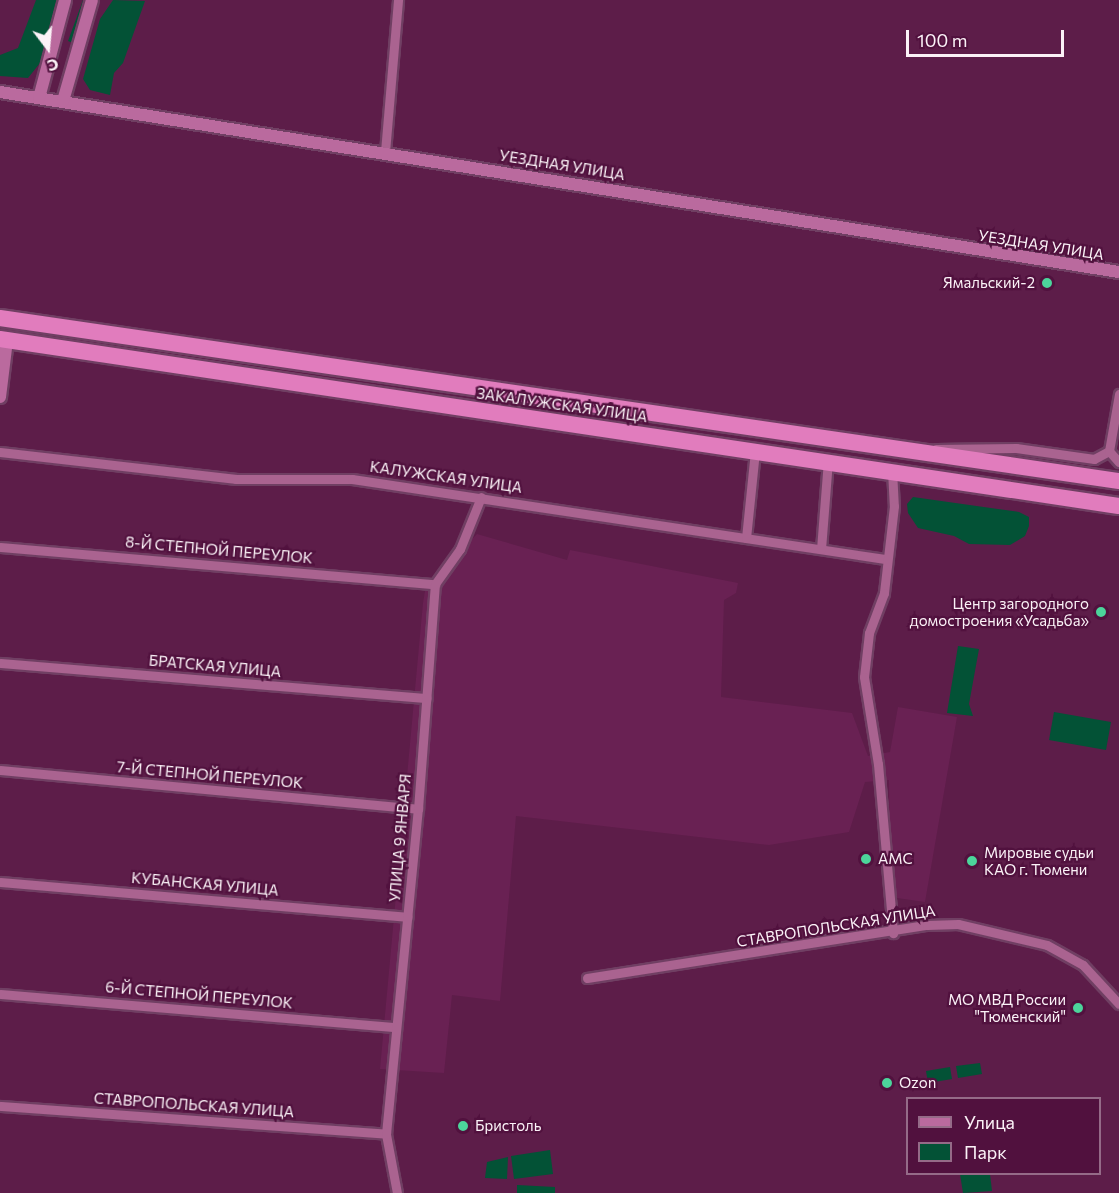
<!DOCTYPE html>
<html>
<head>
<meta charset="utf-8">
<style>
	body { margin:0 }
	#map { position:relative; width:1119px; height:1193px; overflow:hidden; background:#5d1d49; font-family:Commissioner,sans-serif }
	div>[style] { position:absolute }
	.built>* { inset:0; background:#692153 }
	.green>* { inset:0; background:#035236 }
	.roads { filter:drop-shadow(2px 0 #703f63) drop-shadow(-2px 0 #703f63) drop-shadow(0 2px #703f63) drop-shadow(0 -2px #703f63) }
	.street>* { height:9px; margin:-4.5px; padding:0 4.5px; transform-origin:4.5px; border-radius:4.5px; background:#aa6390 }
	.secondary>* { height:12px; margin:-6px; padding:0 6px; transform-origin:6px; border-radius:6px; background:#ba6a9e }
	.highway>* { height:16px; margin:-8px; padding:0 8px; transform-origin:8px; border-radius:8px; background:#e17cbd }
	.dots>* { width:16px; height:16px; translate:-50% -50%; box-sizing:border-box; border:3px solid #51113e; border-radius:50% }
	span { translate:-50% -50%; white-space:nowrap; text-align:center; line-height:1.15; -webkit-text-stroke:4.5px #51113e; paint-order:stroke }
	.street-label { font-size:15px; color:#fbf2f7 }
	.poi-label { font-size:15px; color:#fbf2f7 }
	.right { translate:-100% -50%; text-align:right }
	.left { translate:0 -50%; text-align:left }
	.legend { position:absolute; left:906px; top:1097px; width:195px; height:78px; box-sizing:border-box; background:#51113e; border:2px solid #956b88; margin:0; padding:8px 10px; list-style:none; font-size:18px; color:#fbf2f7 }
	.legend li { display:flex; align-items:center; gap:12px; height:30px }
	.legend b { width:30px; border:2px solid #956b88 }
	.north { position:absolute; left:18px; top:18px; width:60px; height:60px; -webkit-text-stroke:4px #51113e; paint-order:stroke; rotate:164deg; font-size:16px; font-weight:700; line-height:24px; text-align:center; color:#fbf2f7 }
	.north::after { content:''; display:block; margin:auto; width:21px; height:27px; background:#fbf2f7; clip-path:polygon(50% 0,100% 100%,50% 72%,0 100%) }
	.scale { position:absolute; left:906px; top:30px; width:158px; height:27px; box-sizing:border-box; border:3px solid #fbf2f7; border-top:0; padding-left:8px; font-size:18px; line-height:21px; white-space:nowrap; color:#fbf2f7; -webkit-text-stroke:4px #51113e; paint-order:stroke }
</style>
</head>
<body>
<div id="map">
	<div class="built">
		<i style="clip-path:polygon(477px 534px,567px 560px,570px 550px,738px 583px,736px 593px,724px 600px,721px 697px,852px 713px,868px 756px,890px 752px,898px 707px,957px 717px,925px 902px,890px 897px,889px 780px,865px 782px,849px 832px,769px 845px,516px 816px,500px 1001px,452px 995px,444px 1073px,380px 1069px,423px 603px,426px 585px)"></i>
	</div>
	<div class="green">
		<i style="clip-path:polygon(36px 0,60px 0,44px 58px,28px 78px,0 76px,0 55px,18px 48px)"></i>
		<i style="clip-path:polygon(83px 0,87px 0,73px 43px,68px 41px)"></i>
		<i style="clip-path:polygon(113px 0,145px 1px,123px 63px,114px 73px,110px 95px,90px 90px,83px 79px,100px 19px)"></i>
		<i style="clip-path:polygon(913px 497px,1019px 512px,1029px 517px,1029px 526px,1025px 536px,1010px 545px,969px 544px,954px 536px,918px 528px,908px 513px,907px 504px)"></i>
		<i style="clip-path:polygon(958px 646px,979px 649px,969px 704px,973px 716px,947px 713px)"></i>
		<i style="clip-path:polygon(1054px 712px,1111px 722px,1106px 750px,1049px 740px)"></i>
		<i style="clip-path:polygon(980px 1063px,982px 1074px,958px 1078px,956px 1066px)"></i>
		<i style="clip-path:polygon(950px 1067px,952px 1079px,928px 1083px,926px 1071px)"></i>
		<i style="clip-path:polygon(550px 1150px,553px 1174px,514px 1179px,511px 1156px)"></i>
		<i style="clip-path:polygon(508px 1157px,507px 1179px,485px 1178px,487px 1162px)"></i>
		<i style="clip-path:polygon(960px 1174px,990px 1174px,992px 1191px,963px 1193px)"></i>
		<i style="clip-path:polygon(517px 1185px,555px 1187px,555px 1193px,517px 1193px)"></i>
	</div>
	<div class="roads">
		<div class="street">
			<i style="left:385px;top:152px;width:153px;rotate:-85.1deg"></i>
			<i style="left:936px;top:449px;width:80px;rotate:-0.7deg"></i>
			<i style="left:1016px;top:448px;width:79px;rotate:8deg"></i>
			<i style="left:1094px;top:459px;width:17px;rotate:-28deg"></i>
			<i style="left:1109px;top:451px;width:58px;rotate:-80deg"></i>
			<i style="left:1109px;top:451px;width:15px;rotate:48deg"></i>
			<i style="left:0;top:452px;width:238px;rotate:6.5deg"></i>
			<i style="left:236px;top:479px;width:116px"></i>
			<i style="left:352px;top:479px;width:539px;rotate:8.54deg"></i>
			<i style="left:892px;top:470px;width:36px;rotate:87deg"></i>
			<i style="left:894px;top:506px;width:88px;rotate:96.6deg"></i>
			<i style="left:884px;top:593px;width:43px;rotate:110.6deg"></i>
			<i style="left:869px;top:633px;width:44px;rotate:96.5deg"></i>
			<i style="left:864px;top:677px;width:88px;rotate:80.9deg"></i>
			<i style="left:878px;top:764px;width:170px;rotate:84.9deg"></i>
			<i style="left:746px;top:538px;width:87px;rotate:-84.1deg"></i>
			<i style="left:0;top:547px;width:437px;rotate:4.9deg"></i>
			<i style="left:821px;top:549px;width:88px;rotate:-85.5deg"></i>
			<i style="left:0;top:663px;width:428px;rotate:4.7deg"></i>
			<i style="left:0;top:770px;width:420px;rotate:5.3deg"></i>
			<i style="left:0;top:882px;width:409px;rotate:4.9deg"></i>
			<i style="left:587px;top:978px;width:344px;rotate:-8.9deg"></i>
			<i style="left:927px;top:925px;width:31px;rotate:-2deg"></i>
			<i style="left:958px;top:924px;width:91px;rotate:13.3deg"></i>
			<i style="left:1047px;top:945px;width:41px;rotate:29.1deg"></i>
			<i style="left:1083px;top:965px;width:53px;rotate:47.3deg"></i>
			<i style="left:0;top:994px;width:396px;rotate:4.8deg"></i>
			<i style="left:0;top:1106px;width:387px;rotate:4.1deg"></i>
			<i style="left:397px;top:1193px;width:60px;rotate:-100.6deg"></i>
			<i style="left:386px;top:1134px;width:327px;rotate:-84.4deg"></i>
			<i style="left:418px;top:809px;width:226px;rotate:-85.7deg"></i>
			<i style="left:435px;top:584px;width:43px;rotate:-54.5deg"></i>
			<i style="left:460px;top:549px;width:56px;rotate:-68deg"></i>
		</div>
		<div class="secondary">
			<i style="left:0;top:92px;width:1133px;rotate:9.14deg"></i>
			<i style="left:39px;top:98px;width:101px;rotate:-75.1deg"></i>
			<i style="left:63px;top:101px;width:105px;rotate:-74deg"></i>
			<i style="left:0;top:397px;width:57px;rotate:-83deg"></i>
		</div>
		<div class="highway">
			<i style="left:0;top:318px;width:1131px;rotate:8.29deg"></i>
			<i style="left:0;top:339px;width:1131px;rotate:8.49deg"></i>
		</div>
	</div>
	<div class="dots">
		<i style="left:1047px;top:283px;background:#4cd49b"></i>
		<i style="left:1101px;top:612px;background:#4cd49b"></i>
		<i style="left:866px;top:859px;background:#4cd49b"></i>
		<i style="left:972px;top:861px;background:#4cd49b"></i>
		<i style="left:1078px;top:1008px;background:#4cd49b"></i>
		<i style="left:887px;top:1083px;background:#4cd49b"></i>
		<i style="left:463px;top:1126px;background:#4cd49b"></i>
	</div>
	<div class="street-label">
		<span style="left:562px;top:165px;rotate:9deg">УЕЗДНАЯ УЛИЦА</span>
		<span style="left:1041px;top:245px;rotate:9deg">УЕЗДНАЯ УЛИЦА</span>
		<span style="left:562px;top:405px;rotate:8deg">ЗАКАЛУЖСКАЯ УЛИЦА</span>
		<span style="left:446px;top:477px;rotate:8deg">КАЛУЖСКАЯ УЛИЦА</span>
		<span style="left:219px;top:550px;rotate:5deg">8-Й СТЕПНОЙ ПЕРЕУЛОК</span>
		<span style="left:215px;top:666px;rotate:5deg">БРАТСКАЯ УЛИЦА</span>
		<span style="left:210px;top:775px;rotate:5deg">7-Й СТЕПНОЙ ПЕРЕУЛОК</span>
		<span style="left:400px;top:838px;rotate:-85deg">УЛИЦА 9 ЯНВАРЯ</span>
		<span style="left:205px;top:884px;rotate:5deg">КУБАНСКАЯ УЛИЦА</span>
		<span style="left:836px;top:926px;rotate:-9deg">СТАВРОПОЛЬСКАЯ УЛИЦА</span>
		<span style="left:199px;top:995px;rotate:5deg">6-Й СТЕПНОЙ ПЕРЕУЛОК</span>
		<span style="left:194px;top:1105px;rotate:4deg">СТАВРОПОЛЬСКАЯ УЛИЦА</span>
	</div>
	<div class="poi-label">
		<span class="right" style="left:1035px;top:283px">Ямальский-2</span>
		<span class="right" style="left:1089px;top:612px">Центр загородного<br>домостроения «Усадьба»</span>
		<span class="left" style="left:984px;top:861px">Мировые судьи<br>КАО г. Тюмени</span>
		<span class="left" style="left:878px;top:859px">АМС</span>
		<span class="right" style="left:1066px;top:1008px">МО МВД России<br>"Тюменский"</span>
		<span class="left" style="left:899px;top:1083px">Ozon</span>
		<span class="left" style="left:475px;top:1126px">Бристоль</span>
	</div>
	<ul class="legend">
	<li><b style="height:8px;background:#ba6a9e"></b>Улица</li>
	<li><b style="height:16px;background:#035236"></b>Парк</li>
	</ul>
	<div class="north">С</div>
	<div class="scale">100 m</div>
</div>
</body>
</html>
